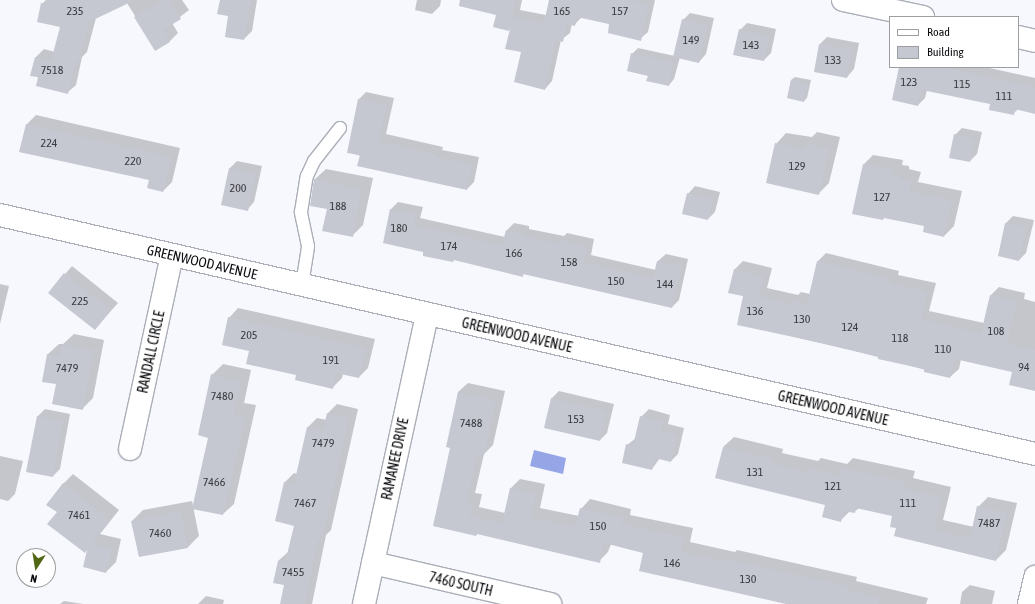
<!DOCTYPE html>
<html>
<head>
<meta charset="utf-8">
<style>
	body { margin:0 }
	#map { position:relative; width:1035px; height:604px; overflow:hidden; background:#f7f8fe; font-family:"Asap Condensed",sans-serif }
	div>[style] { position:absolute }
	.water>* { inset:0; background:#96a5e6 }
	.shadow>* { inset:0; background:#0003 }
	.building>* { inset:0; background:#c5c7d1 }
	.roads { filter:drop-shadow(1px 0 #abaeb7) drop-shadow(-1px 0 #abaeb7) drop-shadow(0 1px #abaeb7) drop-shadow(0 -1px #abaeb7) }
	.service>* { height:12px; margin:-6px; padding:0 6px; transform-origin:6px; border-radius:6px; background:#fff }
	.minor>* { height:22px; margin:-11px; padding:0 11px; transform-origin:11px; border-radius:11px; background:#fff }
	.tertiary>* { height:22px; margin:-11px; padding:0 11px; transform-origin:11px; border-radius:11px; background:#fff }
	span { translate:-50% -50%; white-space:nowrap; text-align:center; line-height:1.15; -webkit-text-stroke:3px #fff; paint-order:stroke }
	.number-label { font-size:12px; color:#3a3b40 }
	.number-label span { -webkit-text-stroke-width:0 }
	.street-label { font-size:14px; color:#0b0c0f }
	.legend { position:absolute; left:889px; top:16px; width:130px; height:52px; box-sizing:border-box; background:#fff; border:1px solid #9d9e9f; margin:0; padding:5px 7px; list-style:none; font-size:12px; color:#0b0c0f }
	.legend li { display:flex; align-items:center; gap:8px; height:20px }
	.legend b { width:20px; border:1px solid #9d9e9f }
	.north { position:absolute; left:16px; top:548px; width:40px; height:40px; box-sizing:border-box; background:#fff; border:1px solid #9d9e9f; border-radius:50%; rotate:192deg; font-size:11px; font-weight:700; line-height:16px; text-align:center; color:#0b0c0f }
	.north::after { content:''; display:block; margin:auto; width:14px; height:18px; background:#516715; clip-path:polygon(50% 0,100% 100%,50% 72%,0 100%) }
</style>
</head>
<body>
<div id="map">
	<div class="water">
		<i style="clip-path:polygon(534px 450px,566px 458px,563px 474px,530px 466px)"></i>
	</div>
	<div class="shadow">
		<i style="clip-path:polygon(46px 0,182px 0,189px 10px,172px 23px,178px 33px,170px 41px,156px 50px,127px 3px,96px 18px,87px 52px,82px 57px,76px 85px,67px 93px,40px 77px,36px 57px,44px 49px,55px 52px,61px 26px,42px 4px)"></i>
		<i style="clip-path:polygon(221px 0,257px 0,252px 31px,244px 39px,226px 37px,229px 16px)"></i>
		<i style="clip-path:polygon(417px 0,441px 0,440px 6px,432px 14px,415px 10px)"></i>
		<i style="clip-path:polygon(459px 0,522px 0,520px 10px,546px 15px,550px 0,655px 0,648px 32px,640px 39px,611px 24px,582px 17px,574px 25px,572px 24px,570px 33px,561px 40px,552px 81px,545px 89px,522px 52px,511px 27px,509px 30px,497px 14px,483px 5px)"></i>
		<i style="clip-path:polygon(690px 13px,714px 18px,706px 54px,699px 62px,680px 57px,674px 79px,669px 85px,649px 75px,632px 54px,638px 48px,675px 56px,683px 20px)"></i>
		<i style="clip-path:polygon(747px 23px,776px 29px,771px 53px,764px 60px,740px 30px)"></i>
		<i style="clip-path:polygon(827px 37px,859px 43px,854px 69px,847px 77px,820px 44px)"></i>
		<i style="clip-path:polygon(900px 67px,985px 67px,1035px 78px,1035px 113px,1018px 109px,1014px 113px,991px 103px,927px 90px,925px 98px,918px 105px)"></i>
		<i style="clip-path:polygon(795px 77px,811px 80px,807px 98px,804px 101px,788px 98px,791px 80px)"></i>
		<i style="clip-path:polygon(366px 92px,394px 98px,386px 134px,443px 147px,442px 150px,479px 157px,474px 182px,467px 189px,348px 152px,359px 99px)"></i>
		<i style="clip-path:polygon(36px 115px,180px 148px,172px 182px,163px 191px,150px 179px,21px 152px,27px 124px)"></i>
		<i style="clip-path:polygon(962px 128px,982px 132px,977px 154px,970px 161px,955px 135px)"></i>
		<i style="clip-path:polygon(817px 132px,840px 137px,829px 183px,818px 194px,776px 144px,786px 133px,812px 137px)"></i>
		<i style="clip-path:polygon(873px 155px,903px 160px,902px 165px,909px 166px,909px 169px,921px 172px,918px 182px,962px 191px,954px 226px,944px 236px,925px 225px,863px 165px)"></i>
		<i style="clip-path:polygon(237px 161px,262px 166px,254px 202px,247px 210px,230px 168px)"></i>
		<i style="clip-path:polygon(326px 169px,373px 178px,363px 225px,352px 236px,328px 208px,315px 179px)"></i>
		<i style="clip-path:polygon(695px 186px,720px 192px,715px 212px,708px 219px,688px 194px)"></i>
		<i style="clip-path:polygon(398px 202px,423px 207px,420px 218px,505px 237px,507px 230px,514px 223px,529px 226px,529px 229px,564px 236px,567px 233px,594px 239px,591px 255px,656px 270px,658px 261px,666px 254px,688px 259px,679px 300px,672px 307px,525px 273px,522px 276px,455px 259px,453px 261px,425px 251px,391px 209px)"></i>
		<i style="clip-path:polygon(1013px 216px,1034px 220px,1026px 253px,1019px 260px,1006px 223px)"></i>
		<i style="clip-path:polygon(826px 253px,899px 271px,898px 275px,936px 283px,929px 311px,984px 323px,991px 295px,999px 287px,1025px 293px,1024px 299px,1035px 302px,1035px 390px,1014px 371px,961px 359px,959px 369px,950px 377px,880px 357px,738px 324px,744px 296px,730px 292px,735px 269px,743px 261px,772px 268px,767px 288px,798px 295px,801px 292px,810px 294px,818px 261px)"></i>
		<i style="clip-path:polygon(72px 266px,118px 303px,95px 329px,49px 293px)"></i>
		<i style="clip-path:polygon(0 284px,9px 286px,0 324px)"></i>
		<i style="clip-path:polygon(238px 308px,375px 339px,368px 368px,359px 377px,343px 374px,342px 378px,333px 387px,297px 374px,251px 350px,229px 318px)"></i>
		<i style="clip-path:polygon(74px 334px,104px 340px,93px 398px,83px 408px,57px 384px,48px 354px,59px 344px,63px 344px)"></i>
		<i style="clip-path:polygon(223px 364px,251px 370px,244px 403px,256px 405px,234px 504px,223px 514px,209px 437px,212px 375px)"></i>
		<i style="clip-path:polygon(468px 383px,505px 391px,493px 445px,484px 454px,475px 493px,482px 494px,479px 507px,505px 513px,511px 488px,520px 479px,545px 484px,540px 508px,579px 516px,581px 509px,590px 499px,631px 509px,630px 515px,693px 528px,690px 542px,735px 552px,737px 550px,857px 577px,856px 581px,928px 598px,926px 604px,790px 604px,645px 552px,611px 544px,608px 552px,599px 561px,478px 533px,434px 525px,451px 447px,458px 392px)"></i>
		<i style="clip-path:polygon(559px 391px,614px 404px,607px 433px,600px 440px,552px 398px)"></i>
		<i style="clip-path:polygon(337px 404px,358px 409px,331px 530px,326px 535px,312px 604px,281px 604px,285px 584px,278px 561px,288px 552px,295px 525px,276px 521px,285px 482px,294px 473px,297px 474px,308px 427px,317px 418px,327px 420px,328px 413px)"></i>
		<i style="clip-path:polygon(45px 409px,70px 414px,60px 469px,53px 476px,27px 471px,38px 416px)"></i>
		<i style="clip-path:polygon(649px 409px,670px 415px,668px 424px,684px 428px,678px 454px,671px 461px,660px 458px,652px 469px,627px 445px,636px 438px,641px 417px)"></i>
		<i style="clip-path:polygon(734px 437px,783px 449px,782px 453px,818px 461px,821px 458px,847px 464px,853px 458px,915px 471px,913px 478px,951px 487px,943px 520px,974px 527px,978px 507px,988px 497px,1017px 503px,1006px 550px,996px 560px,897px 528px,894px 516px,859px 508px,854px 512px,850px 511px,840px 521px,826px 504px,723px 447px)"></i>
		<i style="clip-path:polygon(0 456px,23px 461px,15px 494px,8px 501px,0 499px)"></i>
		<i style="clip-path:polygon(73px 474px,119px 510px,100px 534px,121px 539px,116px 562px,106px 572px,89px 547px,58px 512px,63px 484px)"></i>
		<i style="clip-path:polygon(192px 501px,199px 536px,188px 547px,139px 556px,132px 521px,143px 510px)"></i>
		<i style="clip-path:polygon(970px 585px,995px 591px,992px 604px,960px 604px,962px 592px)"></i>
		<i style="clip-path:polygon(206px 596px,224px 600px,223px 604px,198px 604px)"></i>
		<i style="clip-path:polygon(64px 601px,83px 604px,60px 604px)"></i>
	</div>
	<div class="building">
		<i style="clip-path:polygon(46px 0,135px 0,89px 22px,79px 62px,76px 61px,68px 94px,36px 86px,38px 77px,30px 76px,35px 57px,51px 61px,60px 27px,37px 22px,41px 3px,45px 4px)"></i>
		<i style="clip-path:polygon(163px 0,169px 0,181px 19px,163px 30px,170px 42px,155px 51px,134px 17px)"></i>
		<i style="clip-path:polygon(220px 0,251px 0,244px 40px,225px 37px,228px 16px,217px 14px)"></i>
		<i style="clip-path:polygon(460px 0,516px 0,509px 31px,493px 27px,496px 15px,459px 6px)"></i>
		<i style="clip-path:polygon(549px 0,629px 0,649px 4px,641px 41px,608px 33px,609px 24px,577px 17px,575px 26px,567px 24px,563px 42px,556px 40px,545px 90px,514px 82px,521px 52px,505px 49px,513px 17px,544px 23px)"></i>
		<i style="clip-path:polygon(682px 19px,708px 25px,699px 63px,673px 57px)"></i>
		<i style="clip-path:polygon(739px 29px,770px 36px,764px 61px,733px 55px)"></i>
		<i style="clip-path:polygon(819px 44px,852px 50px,847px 78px,814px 72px)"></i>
		<i style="clip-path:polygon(631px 53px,674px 62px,669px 86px,646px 81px,648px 76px,627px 71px)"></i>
		<i style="clip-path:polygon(899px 67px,943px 67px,1035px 87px,1035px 114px,1015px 109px,1014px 115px,989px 110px,990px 104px,922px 90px,918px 106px,892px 100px)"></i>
		<i style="clip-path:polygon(791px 80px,808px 83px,804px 102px,787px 98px)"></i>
		<i style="clip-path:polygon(358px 99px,387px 105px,379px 141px,436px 154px,435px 157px,472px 164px,467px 190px,357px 166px,360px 155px,347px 153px)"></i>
		<i style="clip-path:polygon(26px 124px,172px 157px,163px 192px,147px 188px,149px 180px,19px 152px)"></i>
		<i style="clip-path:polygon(954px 134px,975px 139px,970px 162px,949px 158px)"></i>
		<i style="clip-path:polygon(775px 143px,804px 148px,806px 143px,829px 148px,819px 195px,766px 183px)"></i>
		<i style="clip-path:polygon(863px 164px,894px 169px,893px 174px,900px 176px,899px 179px,911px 181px,909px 191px,952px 200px,944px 237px,923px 232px,924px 226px,884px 218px,883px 220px,852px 214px)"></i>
		<i style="clip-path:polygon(229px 168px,256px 174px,248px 211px,221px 205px)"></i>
		<i style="clip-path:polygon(314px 179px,362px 189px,353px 237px,322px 231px,327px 209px,310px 206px)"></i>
		<i style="clip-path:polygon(687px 193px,713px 199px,708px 220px,682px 214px)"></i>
		<i style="clip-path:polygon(390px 209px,416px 214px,414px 225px,502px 245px,506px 230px,523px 233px,522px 236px,558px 243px,559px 239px,588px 246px,584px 262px,653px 278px,657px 261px,682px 266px,672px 308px,523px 274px,523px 277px,454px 260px,453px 262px,423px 256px,423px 252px,383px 243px)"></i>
		<i style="clip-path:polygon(1005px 223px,1027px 227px,1019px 261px,998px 256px)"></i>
		<i style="clip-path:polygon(817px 261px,891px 279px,890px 283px,928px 291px,921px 319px,981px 333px,990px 295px,1017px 301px,1007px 343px,1035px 350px,1035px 391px,1009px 385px,1012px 372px,955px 359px,950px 378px,924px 372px,924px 369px,878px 359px,878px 357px,831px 345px,737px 325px,743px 296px,728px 293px,734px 269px,764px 276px,759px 296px,791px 304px,791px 300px,807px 304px)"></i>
		<i style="clip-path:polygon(64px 273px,111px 310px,95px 330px,48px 293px)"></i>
		<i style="clip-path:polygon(228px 317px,366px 348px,359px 378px,336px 373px,333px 389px,295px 380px,296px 375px,246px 364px,249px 351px,222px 345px)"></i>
		<i style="clip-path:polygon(62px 344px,94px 350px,83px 410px,52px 404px,56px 384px,42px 382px,47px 354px,60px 356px)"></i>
		<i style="clip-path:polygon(211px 374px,241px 381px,234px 414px,246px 416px,223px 515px,192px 509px,208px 438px,198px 435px)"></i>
		<i style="clip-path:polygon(458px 392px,496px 400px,484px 455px,477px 454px,467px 502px,473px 503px,470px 516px,502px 523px,510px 488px,536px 493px,531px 517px,575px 527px,580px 508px,623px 518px,621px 524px,684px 537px,681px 552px,726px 561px,726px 559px,849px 586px,848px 590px,879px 597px,879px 604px,786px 604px,639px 571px,643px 553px,604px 543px,600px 563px,477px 534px,476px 536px,433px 526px,450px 448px,446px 447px)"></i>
		<i style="clip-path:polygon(551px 398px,607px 411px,600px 441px,544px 428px)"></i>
		<i style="clip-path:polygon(327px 413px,349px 418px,322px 541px,318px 540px,305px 604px,280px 604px,284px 585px,273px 583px,278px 561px,285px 563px,294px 526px,275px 521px,284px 482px,294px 484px,307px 427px,323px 430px)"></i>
		<i style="clip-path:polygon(37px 416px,63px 421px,53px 477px,26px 472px)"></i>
		<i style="clip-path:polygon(640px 416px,663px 422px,661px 431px,678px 435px,671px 462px,655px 458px,652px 470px,622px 463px,626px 444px,633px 446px)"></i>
		<i style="clip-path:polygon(723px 447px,773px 459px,772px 463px,809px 472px,810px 468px,840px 475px,842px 468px,905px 481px,904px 488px,942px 497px,934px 530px,970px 538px,977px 506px,1007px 513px,996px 561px,894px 536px,896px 528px,890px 527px,892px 516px,856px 508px,855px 513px,843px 511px,841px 522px,822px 517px,825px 505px,715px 478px)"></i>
		<i style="clip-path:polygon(63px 483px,110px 520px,92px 544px,112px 549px,106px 573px,83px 567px,87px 550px,85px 553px,47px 524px,57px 512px,46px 505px)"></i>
		<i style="clip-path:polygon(181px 511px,188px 548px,139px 557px,131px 521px)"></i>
	</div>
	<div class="roads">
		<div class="service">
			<i style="left:302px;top:285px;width:39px;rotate:-81deg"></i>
			<i style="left:308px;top:246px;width:35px;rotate:-102deg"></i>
			<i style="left:301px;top:212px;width:36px;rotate:-81deg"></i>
			<i style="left:307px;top:176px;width:17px;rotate:-65deg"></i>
			<i style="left:314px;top:161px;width:42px;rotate:-51.8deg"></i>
		</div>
		<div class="minor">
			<i style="left:843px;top:0;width:82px;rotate:12deg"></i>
			<i style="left:1018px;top:37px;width:17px;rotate:13deg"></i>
			<i style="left:130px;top:449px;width:198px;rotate:-77.8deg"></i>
			<i style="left:373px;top:563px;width:182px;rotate:13deg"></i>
			<i style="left:364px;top:604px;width:297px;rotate:-77.7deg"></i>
			<i style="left:1029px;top:604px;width:28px;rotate:-77deg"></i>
		</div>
		<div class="tertiary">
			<i style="left:0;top:215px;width:1062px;rotate:13deg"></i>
		</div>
	</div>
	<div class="number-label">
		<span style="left:75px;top:12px">235</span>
		<span style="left:562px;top:12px">165</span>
		<span style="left:620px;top:12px">157</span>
		<span style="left:691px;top:41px">149</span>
		<span style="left:751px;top:46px">143</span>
		<span style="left:833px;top:61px">133</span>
		<span style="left:52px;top:71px">7518</span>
		<span style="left:909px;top:83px">123</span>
		<span style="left:962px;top:85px">115</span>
		<span style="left:1004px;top:97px">111</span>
		<span style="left:49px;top:144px">224</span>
		<span style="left:133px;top:162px">220</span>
		<span style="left:797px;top:167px">129</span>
		<span style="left:238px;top:189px">200</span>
		<span style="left:882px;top:198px">127</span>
		<span style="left:338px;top:207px">188</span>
		<span style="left:399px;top:229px">180</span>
		<span style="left:449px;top:247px">174</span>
		<span style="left:514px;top:254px">166</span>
		<span style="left:569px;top:263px">158</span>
		<span style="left:616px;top:282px">150</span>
		<span style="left:665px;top:285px">144</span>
		<span style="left:80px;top:302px">225</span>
		<span style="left:755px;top:312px">136</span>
		<span style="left:802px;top:320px">130</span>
		<span style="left:850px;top:328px">124</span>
		<span style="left:996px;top:332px">108</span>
		<span style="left:249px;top:336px">205</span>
		<span style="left:900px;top:339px">118</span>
		<span style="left:943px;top:350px">110</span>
		<span style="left:331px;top:361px">191</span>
		<span style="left:1024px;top:368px">94</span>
		<span style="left:67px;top:369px">7479</span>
		<span style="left:222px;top:397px">7480</span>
		<span style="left:576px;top:420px">153</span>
		<span style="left:471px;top:424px">7488</span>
		<span style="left:323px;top:444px">7479</span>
		<span style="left:755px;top:473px">131</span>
		<span style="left:214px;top:483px">7466</span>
		<span style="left:833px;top:487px">121</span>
		<span style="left:305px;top:504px">7467</span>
		<span style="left:908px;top:504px">111</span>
		<span style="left:79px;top:516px">7461</span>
		<span style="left:989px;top:524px">7487</span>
		<span style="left:598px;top:527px">150</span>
		<span style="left:160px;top:534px">7460</span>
		<span style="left:672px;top:564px">146</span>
		<span style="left:293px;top:573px">7455</span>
		<span style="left:748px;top:580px">130</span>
	</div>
	<div class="street-label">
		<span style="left:202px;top:262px;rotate:13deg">GREENWOOD AVENUE</span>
		<span style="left:517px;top:335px;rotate:13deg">GREENWOOD AVENUE</span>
		<span style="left:151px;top:352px;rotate:-78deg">RANDALL CIRCLE</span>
		<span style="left:833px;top:408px;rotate:13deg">GREENWOOD AVENUE</span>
		<span style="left:395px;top:459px;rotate:-78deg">RAMANEE DRIVE</span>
		<span style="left:461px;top:584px;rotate:13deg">7460 SOUTH</span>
	</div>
	<ul class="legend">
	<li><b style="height:5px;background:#fff"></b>Road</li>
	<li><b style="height:11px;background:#c5c7d1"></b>Building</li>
	</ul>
	<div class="north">N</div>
</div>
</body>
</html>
